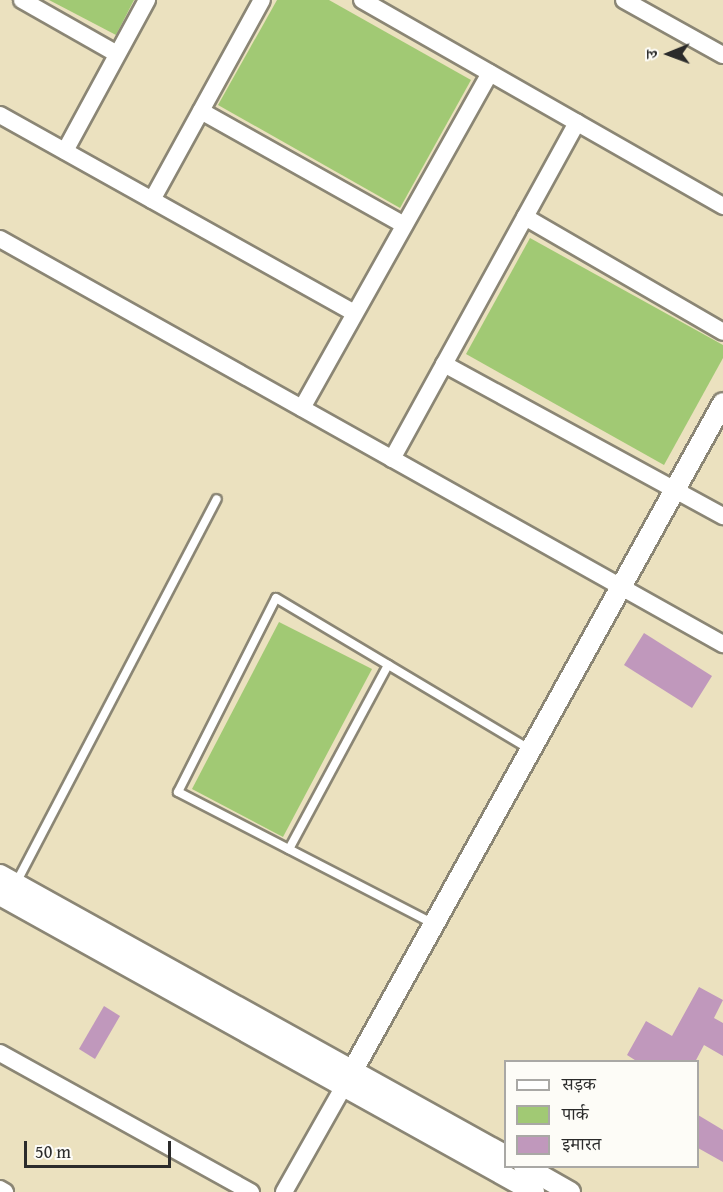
<!DOCTYPE html>
<html>
<head>
<meta charset="utf-8">
<style>
	body { margin:0 }
	#map { position:relative; width:723px; height:1192px; overflow:hidden; background:#ebe1bf; font-family:"Gentium Book Plus","Noto Serif Devanagari",serif }
	div>[style] { position:absolute }
	.green>* { inset:0; background:#a1c974 }
	.building>* { inset:0; background:#c098bc }
	.roads { filter:drop-shadow(2px 0 #8b8675) drop-shadow(-2px 0 #8b8675) drop-shadow(0 2px #8b8675) drop-shadow(0 -2px #8b8675) }
	.service>* { height:8px; margin:-4px; padding:0 4px; transform-origin:4px; border-radius:4px; background:#fff }
	.minor>* { height:16px; margin:-8px; padding:0 8px; transform-origin:8px; border-radius:8px; background:#fff }
	.tertiary>* { height:20px; margin:-10px; padding:0 10px; transform-origin:10px; border-radius:10px; background:#fff }
	span { translate:-50% -50%; white-space:nowrap; text-align:center; line-height:1.15; -webkit-text-stroke:5px #fdfcf7; paint-order:stroke }
	.legend { position:absolute; left:504px; top:1060px; width:195px; height:108px; box-sizing:border-box; background:#fdfcf7; border:2px solid #a9a8a5; margin:0; padding:8px 10px; list-style:none; font-size:18px; color:#2b2b2b }
	.legend li { display:flex; align-items:center; gap:12px; height:30px }
	.legend b { width:30px; border:2px solid #a9a8a5 }
	.north { position:absolute; left:639px; top:24px; width:60px; height:60px; -webkit-text-stroke:4px #fdfcf7; paint-order:stroke; rotate:269deg; font-size:16px; font-weight:700; line-height:24px; text-align:center; color:#2b2b2b }
	.north::after { content:''; display:block; margin:auto; width:21px; height:27px; background:#2b2b2b; clip-path:polygon(50% 0,100% 100%,50% 72%,0 100%) }
	.scale { position:absolute; left:24px; top:1141px; width:147px; height:27px; box-sizing:border-box; border:3px solid #2b2b2b; border-top:0; padding-left:8px; font-size:18px; line-height:21px; white-space:nowrap; color:#2b2b2b; -webkit-text-stroke:4px #fdfcf7; paint-order:stroke }
</style>
</head>
<body>
<div id="map">
	<div class="green">
		<i style="clip-path:polygon(49px 0,134px 0,116px 35px)"></i>
		<i style="clip-path:polygon(277px 0,329px 0,471px 80px,400px 208px,218px 105px)"></i>
		<i style="clip-path:polygon(530px 238px,723px 345px,723px 358px,664px 465px,466px 354px)"></i>
		<i style="clip-path:polygon(279px 622px,372px 669px,283px 837px,192px 789px)"></i>
	</div>
	<div class="building">
		<i style="clip-path:polygon(644px 633px,712px 676px,692px 708px,624px 665px)"></i>
		<i style="clip-path:polygon(699px 987px,723px 1000px,714px 1018px,723px 1023px,723px 1056px,704px 1045px,695px 1062px,638px 1062px,627px 1055px,646px 1021px,672px 1036px)"></i>
		<i style="clip-path:polygon(104px 1006px,120px 1016px,95px 1059px,79px 1049px)"></i>
		<i style="clip-path:polygon(698px 1115px,723px 1130px,723px 1162px,698px 1148px)"></i>
	</div>
	<div class="roads">
		<div class="service">
			<i style="left:289px;top:849px;width:209px;rotate:-61.7deg"></i>
			<i style="left:16px;top:883px;width:433px;rotate:-62.4deg"></i>
			<i style="left:434px;top:924px;width:288px;rotate:-152.7deg"></i>
			<i style="left:178px;top:792px;width:217px;rotate:-63.2deg"></i>
			<i style="left:276px;top:598px;width:297px;rotate:30.8deg"></i>
		</div>
		<div class="minor">
			<i style="left:22px;top:0;width:109px;rotate:29.6deg"></i>
			<i style="left:362px;top:0;width:416px;rotate:29.7deg"></i>
			<i style="left:624px;top:0;width:113px;rotate:29.1deg"></i>
			<i style="left:201px;top:111px;width:233px;rotate:29.3deg"></i>
			<i style="left:0;top:115px;width:406px;rotate:29.2deg"></i>
			<i style="left:65px;top:151px;width:172px;rotate:-61.5deg"></i>
			<i style="left:152px;top:200px;width:228px;rotate:-61.2deg"></i>
			<i style="left:525px;top:217px;width:229px;rotate:30.1deg"></i>
			<i style="left:0;top:239px;width:829px;rotate:29.26deg"></i>
			<i style="left:444px;top:364px;width:318px;rotate:28.6deg"></i>
			<i style="left:302px;top:408px;width:384px;rotate:-60.7deg"></i>
			<i style="left:392px;top:459px;width:384px;rotate:-61.2deg"></i>
			<i style="left:0;top:1053px;width:287px;rotate:29deg"></i>
			<i style="left:0;top:1189px;width:6px;rotate:31deg"></i>
			<i style="left:284px;top:1192px;width:122px;rotate:-60.5deg"></i>
		</div>
		<div class="tertiary">
			<i style="left:0;top:875px;width:579px;rotate:29.04deg"></i>
			<i style="left:0;top:895px;width:611px;rotate:29.08deg"></i>
			<i style="left:344px;top:1086px;width:781px;rotate:-60.97deg"></i>
			<i style="left:524px;top:1166px;width:53px;rotate:29.5deg"></i>
		</div>
	</div>
	<ul class="legend">
	<li><b style="height:8px;background:#fff"></b>सड़क</li>
	<li><b style="height:16px;background:#a1c974"></b>पार्क</li>
	<li><b style="height:16px;background:#c098bc"></b>इमारत</li>
	</ul>
	<div class="north">उ</div>
	<div class="scale">50 m</div>
</div>
</body>
</html>
